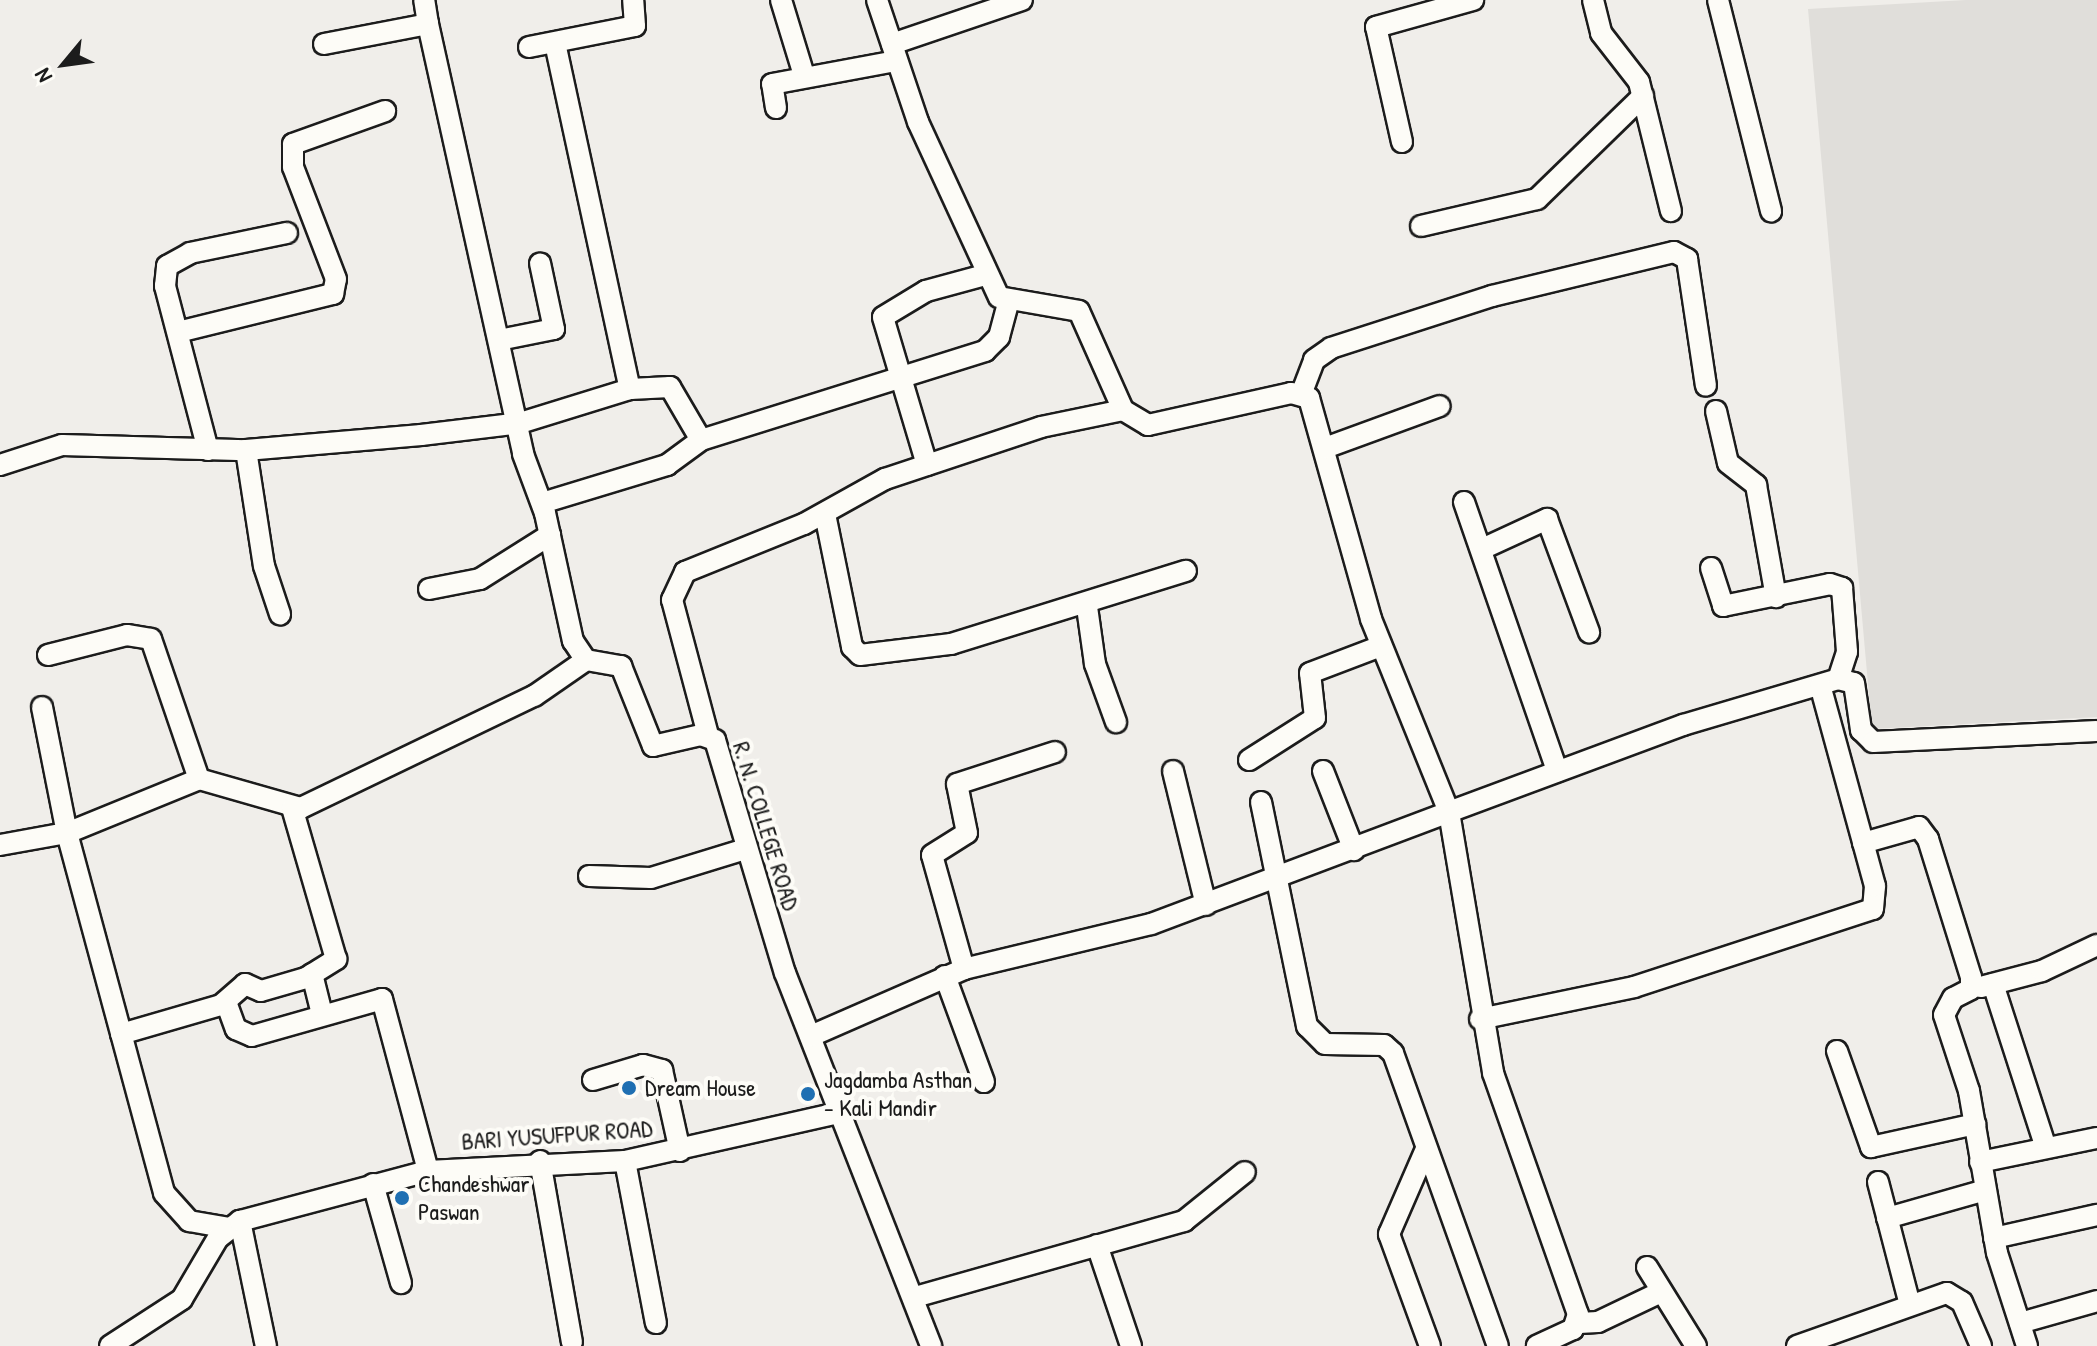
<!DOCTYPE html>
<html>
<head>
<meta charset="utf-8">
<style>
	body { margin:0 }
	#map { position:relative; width:2097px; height:1346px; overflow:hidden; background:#f0eeea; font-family:"Patrick Hand",sans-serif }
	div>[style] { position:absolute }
	.built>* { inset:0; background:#e0deda }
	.roads { filter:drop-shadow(2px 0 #1c1c1c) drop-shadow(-2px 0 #1c1c1c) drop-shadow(0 2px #1c1c1c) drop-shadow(0 -2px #1c1c1c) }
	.street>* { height:20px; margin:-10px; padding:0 10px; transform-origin:10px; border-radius:10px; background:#fdfcf7 }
	.dots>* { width:22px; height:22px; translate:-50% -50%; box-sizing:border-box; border:4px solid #fdfcf7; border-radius:50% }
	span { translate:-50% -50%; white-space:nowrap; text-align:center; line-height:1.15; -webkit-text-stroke:8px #fdfcf7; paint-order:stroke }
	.street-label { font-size:24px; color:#1c1c1c }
	.poi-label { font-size:24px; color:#1c1c1c }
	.left { translate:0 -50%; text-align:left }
	.north { position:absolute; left:24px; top:24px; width:80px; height:80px; -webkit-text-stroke:6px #fdfcf7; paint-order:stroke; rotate:241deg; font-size:22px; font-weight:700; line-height:32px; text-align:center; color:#1c1c1c }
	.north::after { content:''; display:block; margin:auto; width:28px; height:36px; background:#1c1c1c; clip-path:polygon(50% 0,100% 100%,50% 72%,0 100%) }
</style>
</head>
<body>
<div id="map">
	<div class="built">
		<i style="clip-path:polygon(1966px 0,2097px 0,2097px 717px,1872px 729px,1808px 9px)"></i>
	</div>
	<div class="roads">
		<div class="street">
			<i style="left:781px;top:0;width:78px;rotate:73deg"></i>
			<i style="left:877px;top:0;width:129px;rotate:71.4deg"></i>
			<i style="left:918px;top:122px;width:193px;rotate:65.2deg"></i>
			<i style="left:999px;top:297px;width:81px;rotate:9.9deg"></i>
			<i style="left:1079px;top:311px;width:108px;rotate:66deg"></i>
			<i style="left:1123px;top:410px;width:29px;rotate:31deg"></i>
			<i style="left:1148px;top:425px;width:147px;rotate:-12.6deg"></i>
			<i style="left:1291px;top:393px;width:19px;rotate:16deg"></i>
			<i style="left:1309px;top:398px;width:230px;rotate:74.3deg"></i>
			<i style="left:1371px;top:619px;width:208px;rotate:68deg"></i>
			<i style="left:1449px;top:812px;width:250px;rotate:-20.4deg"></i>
			<i style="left:1683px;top:725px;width:162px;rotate:-16.5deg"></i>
			<i style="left:1838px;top:679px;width:16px;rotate:14deg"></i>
			<i style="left:1854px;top:683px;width:48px;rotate:81.5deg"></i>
			<i style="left:1861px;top:730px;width:17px;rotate:45deg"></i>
			<i style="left:1873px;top:742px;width:224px;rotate:-2.8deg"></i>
			<i style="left:1593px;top:0;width:34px;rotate:76deg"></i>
			<i style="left:1601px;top:33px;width:62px;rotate:52.2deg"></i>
			<i style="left:1639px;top:82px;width:133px;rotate:76.1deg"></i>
			<i style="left:1718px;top:0;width:218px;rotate:75.9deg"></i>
			<i style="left:428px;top:24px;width:440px;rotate:77.5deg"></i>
			<i style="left:523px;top:454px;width:63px;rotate:69.6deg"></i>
			<i style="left:545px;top:513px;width:131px;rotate:77.7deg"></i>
			<i style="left:573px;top:641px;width:23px;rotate:56deg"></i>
			<i style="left:586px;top:660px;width:36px;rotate:10deg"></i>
			<i style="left:621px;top:666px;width:86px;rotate:68.2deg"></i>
			<i style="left:653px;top:746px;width:49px;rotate:-12.9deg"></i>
			<i style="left:701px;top:735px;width:15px;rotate:20deg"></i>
			<i style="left:715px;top:740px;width:243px;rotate:73.3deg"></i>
			<i style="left:785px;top:973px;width:401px;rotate:68.6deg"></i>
			<i style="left:555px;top:43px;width:354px;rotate:77.8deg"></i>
			<i style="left:324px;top:44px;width:106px;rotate:-10.9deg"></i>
			<i style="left:428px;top:24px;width:24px;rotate:-99deg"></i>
			<i style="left:892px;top:44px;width:137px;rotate:-18.7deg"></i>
			<i style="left:529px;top:47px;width:108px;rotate:-11.2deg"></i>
			<i style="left:635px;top:26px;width:26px;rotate:-94deg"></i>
			<i style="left:776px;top:108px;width:24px;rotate:-99deg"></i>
			<i style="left:772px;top:84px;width:126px;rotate:-10.5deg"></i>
			<i style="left:1402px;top:142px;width:118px;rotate:-102.7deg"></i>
			<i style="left:1376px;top:27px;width:101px;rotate:-15.6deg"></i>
			<i style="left:1421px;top:226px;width:119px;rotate:-13.1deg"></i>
			<i style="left:1537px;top:199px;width:148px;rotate:-44.2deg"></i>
			<i style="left:178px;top:332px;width:160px;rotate:-13.8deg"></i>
			<i style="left:333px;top:294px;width:15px;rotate:-79deg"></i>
			<i style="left:336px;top:279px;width:120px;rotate:-111deg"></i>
			<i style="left:293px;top:167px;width:23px;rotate:-90deg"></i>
			<i style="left:293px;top:144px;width:98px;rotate:-19.7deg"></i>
			<i style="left:499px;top:340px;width:56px;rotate:-11.3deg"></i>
			<i style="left:554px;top:329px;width:67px;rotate:-102deg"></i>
			<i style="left:1302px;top:392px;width:34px;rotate:-69deg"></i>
			<i style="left:1314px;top:360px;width:21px;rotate:-35deg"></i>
			<i style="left:1331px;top:348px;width:169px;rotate:-17.9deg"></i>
			<i style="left:1492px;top:296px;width:187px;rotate:-13.6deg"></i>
			<i style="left:1674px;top:252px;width:15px;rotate:28deg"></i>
			<i style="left:1687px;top:259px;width:128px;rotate:81.5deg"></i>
			<i style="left:1716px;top:411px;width:53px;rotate:77deg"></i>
			<i style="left:1728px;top:463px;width:36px;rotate:38deg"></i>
			<i style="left:1756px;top:485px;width:114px;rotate:79.9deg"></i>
			<i style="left:1325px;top:448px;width:122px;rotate:-20.1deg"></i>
			<i style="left:208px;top:450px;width:170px;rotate:-104.7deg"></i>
			<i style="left:165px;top:286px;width:20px;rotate:-84deg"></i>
			<i style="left:167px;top:266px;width:26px;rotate:-29deg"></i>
			<i style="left:190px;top:253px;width:99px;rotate:-11.7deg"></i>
			<i style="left:246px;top:450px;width:117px;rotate:81.2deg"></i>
			<i style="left:264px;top:566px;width:51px;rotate:71.6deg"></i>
			<i style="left:0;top:465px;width:65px;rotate:-17.9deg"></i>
			<i style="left:62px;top:445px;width:184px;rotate:1.6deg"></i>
			<i style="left:246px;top:450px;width:176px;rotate:-4.9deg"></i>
			<i style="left:421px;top:435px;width:100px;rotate:-6.9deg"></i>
			<i style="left:520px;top:423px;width:115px;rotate:-17.2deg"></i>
			<i style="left:630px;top:389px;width:40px;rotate:-2.9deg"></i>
			<i style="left:670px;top:387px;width:61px;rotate:59.7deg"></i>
			<i style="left:701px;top:440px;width:298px;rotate:-17.4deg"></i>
			<i style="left:985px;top:351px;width:20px;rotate:-45deg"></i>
			<i style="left:999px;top:337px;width:35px;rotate:-75deg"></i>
			<i style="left:927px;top:465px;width:154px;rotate:-106.6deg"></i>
			<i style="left:883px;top:317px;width:50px;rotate:-31.2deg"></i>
			<i style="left:926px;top:291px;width:61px;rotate:-15.2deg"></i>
			<i style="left:1464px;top:502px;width:285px;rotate:70.9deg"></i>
			<i style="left:542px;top:503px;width:131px;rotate:-16.9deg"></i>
			<i style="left:667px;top:465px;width:42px;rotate:-36.3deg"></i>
			<i style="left:825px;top:514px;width:136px;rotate:78.5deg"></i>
			<i style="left:852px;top:647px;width:11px;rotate:45deg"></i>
			<i style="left:860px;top:655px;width:92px;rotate:-6.9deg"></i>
			<i style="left:951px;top:644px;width:246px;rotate:-17.3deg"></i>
			<i style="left:1482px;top:549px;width:72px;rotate:-24.8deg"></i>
			<i style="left:1547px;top:519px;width:121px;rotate:69.6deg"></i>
			<i style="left:1711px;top:568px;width:40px;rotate:72deg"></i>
			<i style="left:1723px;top:606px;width:109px;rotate:-11.6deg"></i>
			<i style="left:1830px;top:584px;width:13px;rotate:18deg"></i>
			<i style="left:1842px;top:588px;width:64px;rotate:85.5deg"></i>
			<i style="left:1847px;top:652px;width:28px;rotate:108deg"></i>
			<i style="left:429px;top:589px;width:52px;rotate:-11.1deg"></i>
			<i style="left:480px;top:579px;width:83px;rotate:-32.2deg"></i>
			<i style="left:1087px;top:607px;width:58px;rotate:82deg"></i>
			<i style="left:1095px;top:664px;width:62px;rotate:70.1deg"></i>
			<i style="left:48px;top:655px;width:81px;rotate:-14.2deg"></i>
			<i style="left:127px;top:635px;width:24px;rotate:9deg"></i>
			<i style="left:151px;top:639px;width:148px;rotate:71.1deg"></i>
			<i style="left:42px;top:707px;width:128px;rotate:78.8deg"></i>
			<i style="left:67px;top:833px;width:373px;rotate:74.9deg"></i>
			<i style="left:164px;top:1193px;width:38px;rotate:48deg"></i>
			<i style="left:189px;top:1221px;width:40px;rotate:10deg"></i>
			<i style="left:708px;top:735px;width:140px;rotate:-104.9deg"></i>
			<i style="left:672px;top:600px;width:31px;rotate:-65deg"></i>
			<i style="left:685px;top:572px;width:128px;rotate:-22deg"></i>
			<i style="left:804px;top:524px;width:93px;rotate:-29.1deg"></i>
			<i style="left:885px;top:479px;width:164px;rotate:-18.4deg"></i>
			<i style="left:1041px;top:427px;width:84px;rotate:-11.7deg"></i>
			<i style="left:1249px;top:760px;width:78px;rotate:-32.5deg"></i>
			<i style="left:1315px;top:718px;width:45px;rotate:-96.3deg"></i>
			<i style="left:1310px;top:673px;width:76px;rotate:-20.8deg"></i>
			<i style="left:1173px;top:771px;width:138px;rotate:76.2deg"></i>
			<i style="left:1323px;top:771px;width:85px;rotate:68.6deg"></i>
			<i style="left:1261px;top:802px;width:229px;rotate:78.4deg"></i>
			<i style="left:1307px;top:1026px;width:25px;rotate:45deg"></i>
			<i style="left:1325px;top:1044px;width:59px;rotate:1deg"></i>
			<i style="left:1384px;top:1045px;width:12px;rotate:42deg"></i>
			<i style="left:1393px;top:1053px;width:311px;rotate:70.3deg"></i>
			<i style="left:1863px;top:843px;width:58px;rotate:-15.9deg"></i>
			<i style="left:1919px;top:827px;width:15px;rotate:53deg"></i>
			<i style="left:1928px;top:839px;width:145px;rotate:72.7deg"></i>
			<i style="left:1971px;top:977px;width:12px;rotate:90deg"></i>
			<i style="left:1971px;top:989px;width:20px;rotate:153deg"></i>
			<i style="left:1953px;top:998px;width:19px;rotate:118deg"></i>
			<i style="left:1944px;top:1015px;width:80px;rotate:71.8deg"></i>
			<i style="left:1969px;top:1091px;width:164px;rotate:80.2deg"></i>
			<i style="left:1997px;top:1253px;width:98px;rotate:72.1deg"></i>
			<i style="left:0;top:845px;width:68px;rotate:-10.2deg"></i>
			<i style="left:67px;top:833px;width:143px;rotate:-22.2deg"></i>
			<i style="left:199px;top:779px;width:106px;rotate:15.9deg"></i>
			<i style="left:301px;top:808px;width:259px;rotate:-25.7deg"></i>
			<i style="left:534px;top:696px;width:63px;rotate:-34.7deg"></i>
			<i style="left:589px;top:876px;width:62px;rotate:1.8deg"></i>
			<i style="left:651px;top:878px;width:98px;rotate:-17.1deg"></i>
			<i style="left:964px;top:969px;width:118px;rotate:-105.7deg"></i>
			<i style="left:932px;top:855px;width:41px;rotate:-32.2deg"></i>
			<i style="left:967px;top:833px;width:50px;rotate:-101.5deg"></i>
			<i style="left:957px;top:784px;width:103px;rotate:-18.1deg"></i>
			<i style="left:312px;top:974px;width:41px;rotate:76deg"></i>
			<i style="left:945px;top:976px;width:113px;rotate:69.8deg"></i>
			<i style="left:1993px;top:984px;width:172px;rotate:72.1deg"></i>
			<i style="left:1981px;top:987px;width:63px;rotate:-14.7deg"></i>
			<i style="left:2042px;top:971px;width:61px;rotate:-25.3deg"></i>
			<i style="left:226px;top:1002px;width:29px;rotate:70deg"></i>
			<i style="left:236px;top:1029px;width:17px;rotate:24deg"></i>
			<i style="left:252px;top:1036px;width:135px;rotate:-15.9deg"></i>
			<i style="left:382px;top:999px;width:178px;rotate:75deg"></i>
			<i style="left:1480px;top:1019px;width:157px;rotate:-11.7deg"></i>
			<i style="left:1634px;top:987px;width:251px;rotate:-18.1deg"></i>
			<i style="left:1873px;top:909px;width:23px;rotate:-85deg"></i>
			<i style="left:1875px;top:886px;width:208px;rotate:-105.3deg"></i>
			<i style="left:121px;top:1034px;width:104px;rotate:-16.2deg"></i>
			<i style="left:221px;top:1005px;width:32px;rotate:-41deg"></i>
			<i style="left:245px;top:984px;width:17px;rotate:24deg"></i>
			<i style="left:261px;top:991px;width:47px;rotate:-16.1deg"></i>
			<i style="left:306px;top:978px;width:36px;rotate:-32deg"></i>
			<i style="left:336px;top:959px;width:157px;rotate:-106.2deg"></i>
			<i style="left:811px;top:1036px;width:167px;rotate:-23.6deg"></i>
			<i style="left:964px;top:969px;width:192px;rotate:-13.5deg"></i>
			<i style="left:1151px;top:924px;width:318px;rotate:-20.6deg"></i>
			<i style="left:1449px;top:812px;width:265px;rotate:80.4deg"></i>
			<i style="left:1493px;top:1073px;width:256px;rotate:70.6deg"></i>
			<i style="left:1578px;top:1314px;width:16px;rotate:108deg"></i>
			<i style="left:1573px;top:1329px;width:40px;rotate:155deg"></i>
			<i style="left:1837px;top:1051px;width:102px;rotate:70.5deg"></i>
			<i style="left:1871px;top:1147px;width:107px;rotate:-12.4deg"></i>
			<i style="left:593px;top:1080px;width:52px;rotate:-16.7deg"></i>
			<i style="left:643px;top:1065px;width:20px;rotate:15deg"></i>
			<i style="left:662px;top:1070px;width:83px;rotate:77.5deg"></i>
			<i style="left:1426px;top:1149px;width:93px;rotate:113.5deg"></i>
			<i style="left:1389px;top:1234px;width:119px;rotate:69.9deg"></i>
			<i style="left:540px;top:1161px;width:184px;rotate:80deg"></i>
			<i style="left:625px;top:1161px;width:165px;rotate:79.2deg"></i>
			<i style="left:1980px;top:1162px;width:119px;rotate:-11.6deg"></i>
			<i style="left:1878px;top:1182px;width:127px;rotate:75.4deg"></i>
			<i style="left:373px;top:1184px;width:103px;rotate:74.2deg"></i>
			<i style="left:1887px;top:1218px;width:102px;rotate:-15.9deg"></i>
			<i style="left:240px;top:1221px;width:128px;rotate:78.3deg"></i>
			<i style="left:1994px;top:1238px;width:106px;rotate:-12.6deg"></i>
			<i style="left:1097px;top:1245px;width:107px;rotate:71.4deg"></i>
			<i style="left:1647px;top:1267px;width:93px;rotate:58.2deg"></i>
			<i style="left:915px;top:1297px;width:280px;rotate:-15.8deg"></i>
			<i style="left:1184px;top:1221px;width:78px;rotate:-38.8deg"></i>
			<i style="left:1579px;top:1323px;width:19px;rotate:-3deg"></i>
			<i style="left:1598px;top:1322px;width:70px;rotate:-25.5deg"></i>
			<i style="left:2020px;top:1323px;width:80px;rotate:-15.9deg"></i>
			<i style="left:110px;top:1346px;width:86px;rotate:-33.1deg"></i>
			<i style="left:182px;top:1299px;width:71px;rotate:-59.5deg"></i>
			<i style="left:218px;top:1238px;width:28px;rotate:-38deg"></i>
			<i style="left:240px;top:1221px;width:195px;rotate:-14.9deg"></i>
			<i style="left:428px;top:1171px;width:197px;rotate:-2.9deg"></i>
			<i style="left:625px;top:1161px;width:218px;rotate:-12.7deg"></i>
			<i style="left:1797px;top:1346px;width:159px;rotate:-19.5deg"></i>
			<i style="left:1947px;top:1293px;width:17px;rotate:31deg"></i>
			<i style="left:1962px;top:1302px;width:48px;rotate:66.6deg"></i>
		</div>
	</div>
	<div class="dots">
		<i style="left:629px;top:1088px;background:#1f6fb2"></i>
		<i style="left:808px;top:1094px;background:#1f6fb2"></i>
		<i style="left:402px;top:1198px;background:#1f6fb2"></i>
	</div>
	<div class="street-label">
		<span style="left:766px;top:826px;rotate:73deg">R. N. COLLEGE ROAD</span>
		<span style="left:557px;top:1135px;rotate:-4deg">BARI YUSUFPUR ROAD</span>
	</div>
	<div class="poi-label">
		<span class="left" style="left:824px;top:1094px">Jagdamba Asthan<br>- Kali Mandir</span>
		<span class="left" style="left:645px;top:1088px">Dream House</span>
		<span class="left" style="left:418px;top:1198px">Chandeshwar<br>Paswan</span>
	</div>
	<div class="north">N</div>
</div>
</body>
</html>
